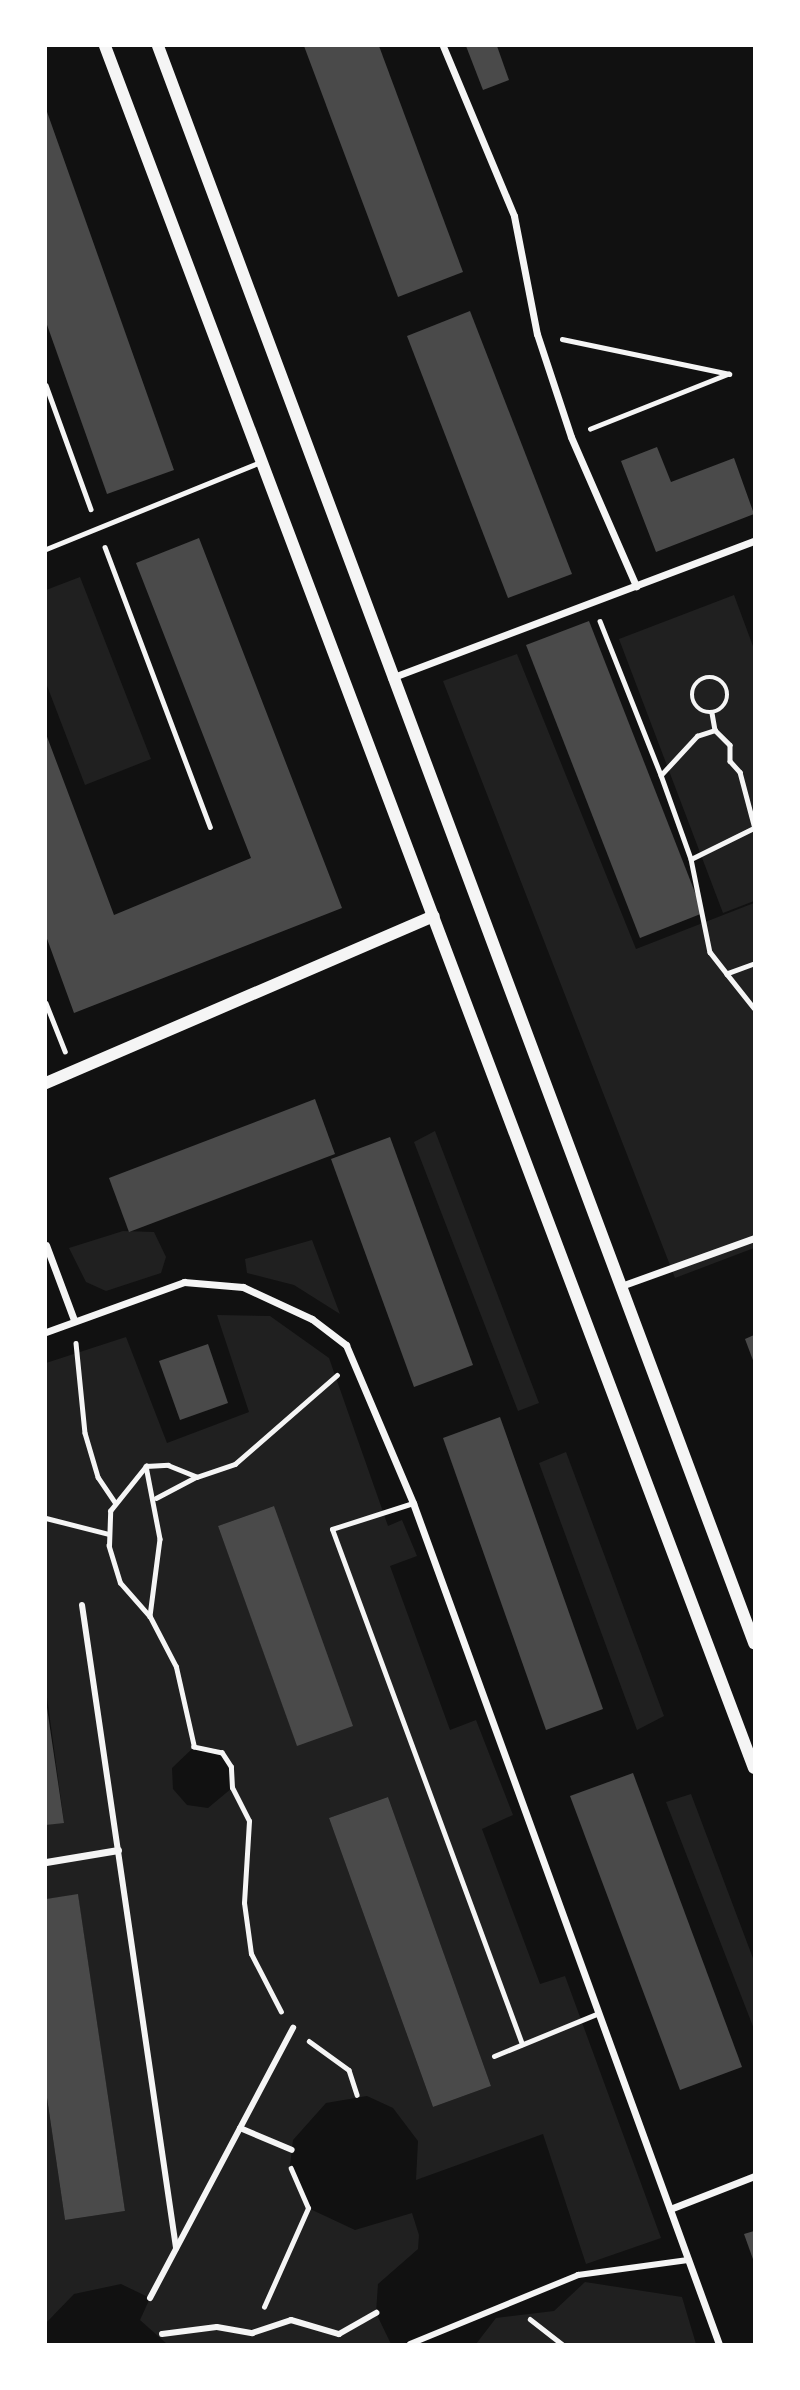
<!DOCTYPE html>
<html>
<head>
<meta charset="utf-8">
<style>
	body { margin:0 }
	#map { position:relative; width:800px; height:2390px; overflow:hidden; background:#111; font-family:"Archivo Narrow",sans-serif }
	div>[style] { position:absolute }
	.green>* { inset:0; background:#202020 }
	.building>* { inset:0; background:#4a4a4a }
	.path>* { height:4.5px; margin:-2.25px; padding:0 2.25px; transform-origin:2.25px; border-radius:2.25px; background:#f5f5f5 }
	.path>.ring { margin:-2.25px; padding:0; box-sizing:content-box; background:none; border:4.5px solid #f5f5f5; border-radius:50% }
	.service>* { height:5px; margin:-2.5px; padding:0 2.5px; transform-origin:2.5px; border-radius:2.5px; background:#f5f5f5 }
	.pedestrian>* { height:6px; margin:-3px; padding:0 3px; transform-origin:3px; border-radius:3px; background:#f5f5f5 }
	.minor>* { height:7px; margin:-3.5px; padding:0 3.5px; transform-origin:3.5px; border-radius:3.5px; background:#f5f5f5 }
	.tertiary>* { height:12px; margin:-6px; padding:0 6px; transform-origin:6px; border-radius:6px; background:#f5f5f5 }
	span { translate:-50% -50%; white-space:nowrap; text-align:center; line-height:1.15; -webkit-text-stroke:7px #fff; paint-order:stroke }
	.frame { position:absolute; inset:0; border:47px solid #fff; pointer-events:none }
</style>
</head>
<body>
<div id="map">
	<div class="green">
		<i style="clip-path:polygon(80px 577px,151px 759px,85px 785px,46px 683px,46px 590px)"></i>
		<i style="clip-path:polygon(734px 595px,754px 649px,754px 901px,723px 913px,619px 639px)"></i>
		<i style="clip-path:polygon(517px 654px,636px 949px,754px 903px,754px 1248px,675px 1278px,443px 681px)"></i>
		<i style="clip-path:polygon(435px 1131px,539px 1403px,518px 1411px,414px 1142px)"></i>
		<i style="clip-path:polygon(123px 1231px,154px 1232px,166px 1257px,161px 1273px,106px 1291px,86px 1282px,69px 1248px)"></i>
		<i style="clip-path:polygon(312px 1240px,340px 1314px,294px 1285px,247px 1273px,245px 1259px)"></i>
		<i style="clip-path:polygon(evenodd,217px 1315px,270px 1316px,329px 1358px,388px 1526px,402px 1520px,417px 1556px,390px 1566px,450px 1730px,476px 1720px,513px 1815px,482px 1829px,540px 1984px,565px 1976px,661px 2238px,586px 2264px,543px 2134px,416px 2180px,418px 2141px,393px 2108px,367px 2096px,326px 2103px,293px 2140px,290px 2166px,308px 2208px,355px 2230px,412px 2213px,419px 2235px,418px 2249px,378px 2284px,376px 2313px,391px 2344px,167px 2344px,140px 2320px,150px 2298px,121px 2284px,74px 2294px,46px 2323px,46px 2091px,65px 2220px,125px 2211px,78px 1895px,46px 1899px,46px 1825px,64px 1822px,46px 1690px,46px 1363px,126px 1337px,167px 1443px,249px 1412px,217px 1315px,274px 1506px,297px 1745px,218px 1526px,274px 1506px,217px 1315px,194px 1747px,214px 1748px,231px 1767px,232px 1788px,208px 1808px,187px 1805px,173px 1789px,172px 1768px,194px 1747px,217px 1315px,388px 1797px,491px 2086px,433px 2107px,329px 1818px,388px 1797px)"></i>
		<i style="clip-path:polygon(566px 1452px,664px 1716px,637px 1730px,539px 1463px)"></i>
		<i style="clip-path:polygon(691px 1794px,754px 1961px,754px 2029px,666px 1802px)"></i>
		<i style="clip-path:polygon(585px 2282px,682px 2297px,696px 2344px,476px 2344px,496px 2318px,554px 2311px)"></i>
	</div>
	<div class="building">
		<i style="clip-path:polygon(304px 46px,379px 46px,463px 272px,398px 297px)"></i>
		<i style="clip-path:polygon(466px 46px,497px 46px,509px 80px,483px 90px)"></i>
		<i style="clip-path:polygon(46px 109px,174px 470px,107px 494px,46px 322px)"></i>
		<i style="clip-path:polygon(470px 311px,572px 574px,508px 598px,407px 336px)"></i>
		<i style="clip-path:polygon(657px 447px,671px 482px,734px 458px,754px 514px,656px 552px,621px 461px)"></i>
		<i style="clip-path:polygon(199px 538px,342px 908px,74px 1013px,46px 936px,46px 734px,114px 915px,251px 858px,136px 563px)"></i>
		<i style="clip-path:polygon(589px 621px,703px 913px,640px 938px,526px 645px)"></i>
		<i style="clip-path:polygon(315px 1099px,335px 1154px,129px 1232px,109px 1178px)"></i>
		<i style="clip-path:polygon(390px 1137px,473px 1365px,414px 1387px,331px 1159px)"></i>
		<i style="clip-path:polygon(754px 1335px,754px 1363px,745px 1339px)"></i>
		<i style="clip-path:polygon(208px 1344px,228px 1403px,180px 1420px,159px 1361px)"></i>
		<i style="clip-path:polygon(500px 1417px,603px 1709px,546px 1730px,443px 1438px)"></i>
		<i style="clip-path:polygon(274px 1506px,353px 1726px,297px 1746px,218px 1526px)"></i>
		<i style="clip-path:polygon(46px 1701px,64px 1823px,46px 1825px)"></i>
		<i style="clip-path:polygon(633px 1773px,742px 2067px,680px 2090px,570px 1796px)"></i>
		<i style="clip-path:polygon(388px 1797px,491px 2086px,433px 2107px,329px 1818px)"></i>
		<i style="clip-path:polygon(78px 1894px,125px 2211px,65px 2220px,46px 2091px,46px 1899px)"></i>
		<i style="clip-path:polygon(754px 2231px,754px 2262px,744px 2234px)"></i>
	</div>
	<div class="path">
		<i style="left:562px;top:339px;width:171px;rotate:11.8deg"></i>
		<i style="left:729px;top:374px;width:149px;rotate:158.3deg"></i>
		<i style="left:46px;top:385px;width:132px;rotate:70.1deg"></i>
		<i style="left:105px;top:547px;width:299px;rotate:69.4deg"></i>
		<i style="left:600px;top:621px;width:166px;rotate:68.4deg"></i>
		<i style="left:661px;top:775px;width:53px;rotate:-47.3deg"></i>
		<i style="left:697px;top:736px;width:19px;rotate:-18deg"></i>
		<i style="left:715px;top:730px;width:21px;rotate:45deg"></i>
		<i style="left:730px;top:745px;width:16px;rotate:90deg"></i>
		<i style="left:730px;top:761px;width:15px;rotate:48deg"></i>
		<i style="left:740px;top:772px;width:55px;rotate:75.2deg"></i>
		<i class="ring" style="left:692px;top:677px;width:31.5px;height:31.5px"></i>
		<i style="left:712px;top:713px;width:17px;rotate:80deg"></i>
		<i style="left:661px;top:775px;width:89px;rotate:70.3deg"></i>
		<i style="left:691px;top:859px;width:95px;rotate:78.5deg"></i>
		<i style="left:710px;top:952px;width:28px;rotate:52deg"></i>
		<i style="left:691px;top:859px;width:70px;rotate:-26.2deg"></i>
		<i style="left:754px;top:964px;width:29px;rotate:160deg"></i>
		<i style="left:727px;top:974px;width:43px;rotate:51.5deg"></i>
		<i style="left:46px;top:1003px;width:52px;rotate:68.4deg"></i>
		<i style="left:76px;top:1343px;width:90px;rotate:84.3deg"></i>
		<i style="left:85px;top:1433px;width:46px;rotate:73.5deg"></i>
		<i style="left:98px;top:1477px;width:30px;rotate:56deg"></i>
		<i style="left:146px;top:1466px;width:74px;rotate:79.1deg"></i>
		<i style="left:160px;top:1539px;width:78px;rotate:97.4deg"></i>
		<i style="left:156px;top:1498px;width:45px;rotate:-27.7deg"></i>
		<i style="left:46px;top:1518px;width:65px;rotate:14.3deg"></i>
		<i style="left:281px;top:2012px;width:65px;rotate:-117.3deg"></i>
		<i style="left:251px;top:1954px;width:51px;rotate:-97.8deg"></i>
		<i style="left:244px;top:1903px;width:82px;rotate:-86.5deg"></i>
		<i style="left:249px;top:1821px;width:37px;rotate:-117deg"></i>
		<i style="left:232px;top:1788px;width:21px;rotate:-93deg"></i>
		<i style="left:231px;top:1767px;width:17px;rotate:-123deg"></i>
		<i style="left:222px;top:1753px;width:29px;rotate:-168deg"></i>
		<i style="left:194px;top:1747px;width:82px;rotate:-102.7deg"></i>
		<i style="left:176px;top:1667px;width:56px;rotate:-117.5deg"></i>
		<i style="left:150px;top:1617px;width:45px;rotate:-131.4deg"></i>
		<i style="left:120px;top:1583px;width:39px;rotate:-107deg"></i>
		<i style="left:109px;top:1546px;width:35px;rotate:-88deg"></i>
		<i style="left:110px;top:1511px;width:58px;rotate:-51.3deg"></i>
		<i style="left:146px;top:1466px;width:22px;rotate:-3deg"></i>
		<i style="left:168px;top:1465px;width:31px;rotate:22deg"></i>
		<i style="left:197px;top:1477px;width:40px;rotate:-18.9deg"></i>
		<i style="left:235px;top:1464px;width:135px;rotate:-41.1deg"></i>
		<i style="left:309px;top:2041px;width:49px;rotate:35.9deg"></i>
		<i style="left:349px;top:2070px;width:26px;rotate:72deg"></i>
		<i style="left:264px;top:2307px;width:108px;rotate:-66deg"></i>
		<i style="left:308px;top:2208px;width:43px;rotate:-113.6deg"></i>
		<i style="left:530px;top:2319px;width:41px;rotate:38deg"></i>
	</div>
	<div class="service">
		<i style="left:46px;top:549px;width:231px;rotate:-22.1deg"></i>
		<i style="left:413px;top:1503px;width:85px;rotate:162.2deg"></i>
		<i style="left:332px;top:1529px;width:549px;rotate:69.75deg"></i>
		<i style="left:494px;top:2056px;width:113px;rotate:-22.3deg"></i>
	</div>
	<div class="pedestrian">
		<i style="left:82px;top:1605px;width:650px;rotate:81.68deg"></i>
		<i style="left:240px;top:2128px;width:56px;rotate:22.9deg"></i>
		<i style="left:150px;top:2298px;width:306px;rotate:-62.1deg"></i>
		<i style="left:162px;top:2334px;width:55px;rotate:-7.3deg"></i>
		<i style="left:217px;top:2327px;width:36px;rotate:10deg"></i>
		<i style="left:252px;top:2333px;width:41px;rotate:-18.4deg"></i>
		<i style="left:291px;top:2320px;width:50px;rotate:16.3deg"></i>
		<i style="left:339px;top:2334px;width:43px;rotate:-29.6deg"></i>
		<i style="left:410px;top:2344px;width:182px;rotate:-22.3deg"></i>
		<i style="left:578px;top:2275px;width:111px;rotate:-7.8deg"></i>
	</div>
	<div class="minor">
		<i style="left:443px;top:46px;width:184px;rotate:67.3deg"></i>
		<i style="left:514px;top:216px;width:120px;rotate:79deg"></i>
		<i style="left:537px;top:334px;width:108px;rotate:71.7deg"></i>
		<i style="left:571px;top:437px;width:163px;rotate:66.4deg"></i>
		<i style="left:391px;top:678px;width:388px;rotate:-20.7deg"></i>
		<i style="left:46px;top:1245px;width:80px;rotate:69.5deg"></i>
		<i style="left:621px;top:1286px;width:141px;rotate:-19.8deg"></i>
		<i style="left:46px;top:1332px;width:147px;rotate:-19.9deg"></i>
		<i style="left:184px;top:1282px;width:59px;rotate:4.8deg"></i>
		<i style="left:243px;top:1287px;width:76px;rotate:24.9deg"></i>
		<i style="left:312px;top:1319px;width:43px;rotate:37.4deg"></i>
		<i style="left:346px;top:1345px;width:172px;rotate:67deg"></i>
		<i style="left:413px;top:1503px;width:895px;rotate:70.01deg"></i>
		<i style="left:46px;top:1862px;width:73px;rotate:-9.5deg"></i>
		<i style="left:670px;top:2209px;width:90px;rotate:-21.4deg"></i>
	</div>
	<div class="tertiary">
		<i style="left:105px;top:46px;width:1840px;rotate:69.35deg"></i>
		<i style="left:158px;top:46px;width:1705px;rotate:69.53deg"></i>
		<i style="left:46px;top:1083px;width:422px;rotate:-23.3deg"></i>
	</div>
	<div class="frame"></div>
</div>
</body>
</html>
